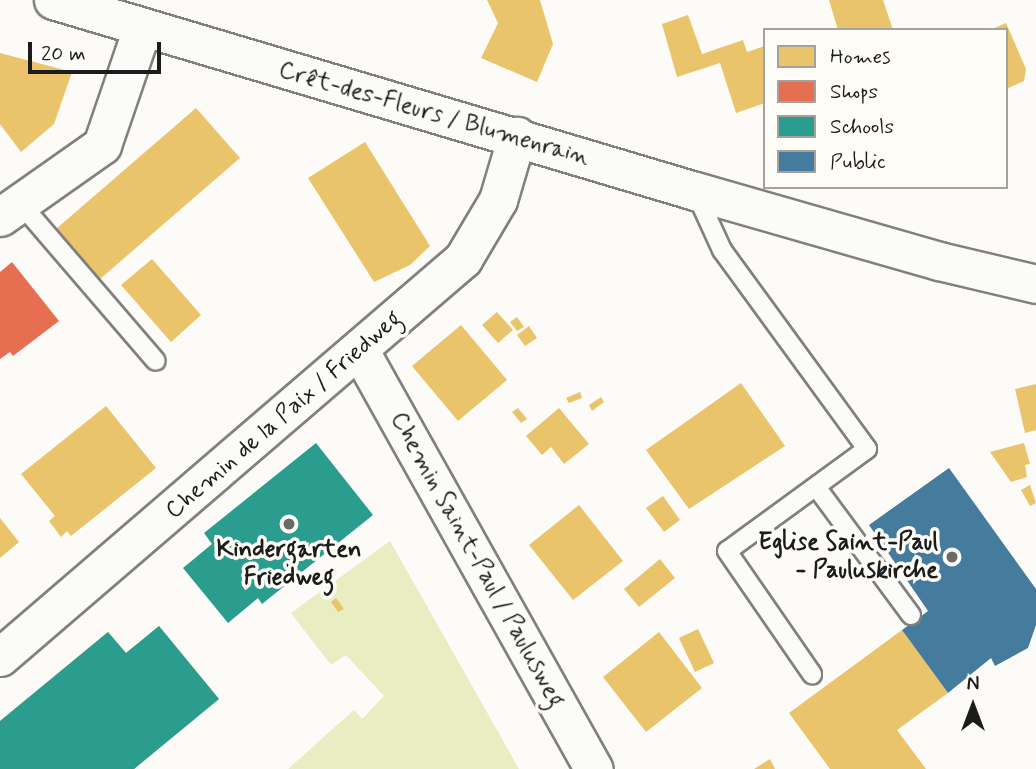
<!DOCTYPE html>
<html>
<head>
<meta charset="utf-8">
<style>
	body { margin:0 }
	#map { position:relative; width:1036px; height:769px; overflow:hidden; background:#fcfbf8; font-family:Mynerve,sans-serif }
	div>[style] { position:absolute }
	.green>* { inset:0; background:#e8edc2 }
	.homes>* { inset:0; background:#e9c46a }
	.shops>* { inset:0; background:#e76f51 }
	.schools>* { inset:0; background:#2a9d8f }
	.public>* { inset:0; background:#457b9d }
	.roads { filter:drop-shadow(2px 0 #81807f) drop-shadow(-2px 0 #81807f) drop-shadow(0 2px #81807f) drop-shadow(0 -2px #81807f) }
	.lane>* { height:18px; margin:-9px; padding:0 9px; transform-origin:9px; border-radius:9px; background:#fbfbf9 }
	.street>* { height:37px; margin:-18.5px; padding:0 18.5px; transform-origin:18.5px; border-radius:18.5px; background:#fbfbf9 }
	.dots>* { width:19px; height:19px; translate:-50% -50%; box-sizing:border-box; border:4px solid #fdfcf7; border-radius:50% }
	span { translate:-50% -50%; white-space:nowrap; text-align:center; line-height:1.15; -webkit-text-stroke:7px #fdfcf7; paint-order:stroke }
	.street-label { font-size:24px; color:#1c1c1c }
	.poi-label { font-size:24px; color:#1c1c1c; font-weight:700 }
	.right { translate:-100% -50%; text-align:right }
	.legend { position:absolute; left:763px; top:28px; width:245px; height:161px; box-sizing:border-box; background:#fdfcf7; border:2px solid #a3a29f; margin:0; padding:9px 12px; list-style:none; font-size:21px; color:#1c1c1c }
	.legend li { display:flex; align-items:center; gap:14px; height:35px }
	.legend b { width:35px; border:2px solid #a3a29f }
	.north { position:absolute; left:938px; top:671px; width:70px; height:70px; -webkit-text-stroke:5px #fdfcf7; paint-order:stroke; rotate:0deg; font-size:19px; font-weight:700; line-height:28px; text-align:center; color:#1c1c1c }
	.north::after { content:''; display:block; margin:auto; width:24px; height:32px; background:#1c1c1c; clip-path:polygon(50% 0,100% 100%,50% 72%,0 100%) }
	.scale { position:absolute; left:28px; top:42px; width:133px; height:32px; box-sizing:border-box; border:4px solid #1c1c1c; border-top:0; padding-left:9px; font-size:21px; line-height:24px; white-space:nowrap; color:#1c1c1c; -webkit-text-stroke:5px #fdfcf7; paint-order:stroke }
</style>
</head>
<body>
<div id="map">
	<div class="green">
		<i style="clip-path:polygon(390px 541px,519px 769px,288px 769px,354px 710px,362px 719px,384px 696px,346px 655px,331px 665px,291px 613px)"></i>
	</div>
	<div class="homes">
		<i style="clip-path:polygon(487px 0,540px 0,553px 44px,537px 82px,481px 58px,498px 23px)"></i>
		<i style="clip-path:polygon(829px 0,883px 0,893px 30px,838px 30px)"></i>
		<i style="clip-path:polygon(688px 15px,702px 54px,743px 40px,747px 52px,765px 46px,765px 103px,736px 113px,720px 63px,677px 77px,662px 24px)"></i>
		<i style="clip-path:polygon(1006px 23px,1026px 69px,1024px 81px,1006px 89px,1006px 30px,990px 30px)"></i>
		<i style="clip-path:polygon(0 53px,72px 72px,54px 124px,21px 152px,0 124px)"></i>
		<i style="clip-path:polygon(196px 108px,240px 158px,100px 279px,56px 229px)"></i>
		<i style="clip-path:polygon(365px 142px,430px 246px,410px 265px,374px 282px,308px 178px)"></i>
		<i style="clip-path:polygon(152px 259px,201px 315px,171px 342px,121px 285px)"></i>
		<i style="clip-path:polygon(497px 312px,513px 330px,498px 343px,482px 325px)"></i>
		<i style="clip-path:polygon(517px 317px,524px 327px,517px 331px,510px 322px)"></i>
		<i style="clip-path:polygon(461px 325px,507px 380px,458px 421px,412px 366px)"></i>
		<i style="clip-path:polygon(529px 326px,537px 338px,525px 346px,517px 335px)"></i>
		<i style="clip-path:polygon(741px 383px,785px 446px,689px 509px,646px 450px)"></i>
		<i style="clip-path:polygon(1036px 384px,1036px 430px,1025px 433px,1015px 389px)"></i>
		<i style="clip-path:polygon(580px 392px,582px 398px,569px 403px,566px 398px)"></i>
		<i style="clip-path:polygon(601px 397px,604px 402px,592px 411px,589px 405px)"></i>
		<i style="clip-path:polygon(106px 406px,156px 468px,71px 536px,67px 531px,61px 537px,49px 521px,55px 516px,21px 474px)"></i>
		<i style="clip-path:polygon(518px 408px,527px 419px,521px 423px,512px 412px)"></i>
		<i style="clip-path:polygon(559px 408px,589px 444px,564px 464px,551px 447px,542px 455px,526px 436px)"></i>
		<i style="clip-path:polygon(1024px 443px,1030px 464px,1025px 465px,1027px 477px,1011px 482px,990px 452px)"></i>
		<i style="clip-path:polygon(1030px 485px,1036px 503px,1030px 506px,1021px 490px)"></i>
		<i style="clip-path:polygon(663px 496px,680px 520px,664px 532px,646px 508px)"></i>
		<i style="clip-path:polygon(579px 505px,623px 561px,573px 600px,529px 545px)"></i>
		<i style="clip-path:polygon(0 518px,19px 542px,0 558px)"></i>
		<i style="clip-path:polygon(660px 559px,675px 578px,639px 607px,624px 589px)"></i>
		<i style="clip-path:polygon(336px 598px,344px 609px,338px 612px,331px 602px)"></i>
		<i style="clip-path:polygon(159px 626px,219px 699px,134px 769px,0 769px,0 721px,108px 632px,126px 653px)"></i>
		<i style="clip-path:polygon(698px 629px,714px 663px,695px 672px,679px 638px)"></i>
		<i style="clip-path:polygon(902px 630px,948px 693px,897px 730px,926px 769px,830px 769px,789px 713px)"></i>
		<i style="clip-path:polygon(659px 632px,702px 688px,646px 732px,603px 677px)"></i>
		<i style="clip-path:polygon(770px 759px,775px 769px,754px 769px)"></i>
	</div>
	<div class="shops">
		<i style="clip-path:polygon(12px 262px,59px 321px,13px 356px,10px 352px,0 359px,0 272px)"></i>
	</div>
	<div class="schools">
		<i style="clip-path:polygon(316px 443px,373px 515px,262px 604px,258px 598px,228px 623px,183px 568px,212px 544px,204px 533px)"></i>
		<i style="clip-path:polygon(159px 626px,219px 699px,134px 769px,0 769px,0 721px,108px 632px,126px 653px)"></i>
	</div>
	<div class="public">
		<i style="clip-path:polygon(949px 468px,1036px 589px,1036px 625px,1028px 648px,995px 666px,991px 658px,948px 693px,902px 630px,928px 611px,869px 525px)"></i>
	</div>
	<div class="roads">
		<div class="lane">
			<i style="left:695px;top:191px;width:65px;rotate:65.4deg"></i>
			<i style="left:722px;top:250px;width:246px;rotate:53.9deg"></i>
			<i style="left:867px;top:449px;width:173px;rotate:143.9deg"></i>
			<i style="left:727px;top:551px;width:150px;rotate:55.4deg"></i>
			<i style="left:20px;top:203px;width:208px;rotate:49.3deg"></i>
			<i style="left:817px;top:488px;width:158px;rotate:53.5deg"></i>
		</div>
		<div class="street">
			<i style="left:53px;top:0;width:670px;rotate:16.57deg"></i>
			<i style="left:695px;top:191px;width:254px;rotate:16deg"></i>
			<i style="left:939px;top:261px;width:100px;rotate:13.3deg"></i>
			<i style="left:0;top:217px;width:125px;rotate:-35.2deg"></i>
			<i style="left:102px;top:145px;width:124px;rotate:-71.1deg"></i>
			<i style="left:360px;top:351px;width:479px;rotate:60.8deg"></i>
			<i style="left:0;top:657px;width:611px;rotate:-40.68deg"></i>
			<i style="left:463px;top:259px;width:69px;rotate:-59.3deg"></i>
			<i style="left:498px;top:200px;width:67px;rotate:-73.5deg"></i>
		</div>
	</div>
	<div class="dots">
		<i style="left:289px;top:524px;background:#6a6a69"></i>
		<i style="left:952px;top:557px;background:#6a6a69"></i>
	</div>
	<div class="street-label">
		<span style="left:434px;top:114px;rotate:16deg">Crêt-des-Fleurs / Blumenrain</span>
		<span style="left:284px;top:415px;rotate:-41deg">Chemin de la Paix / Friedweg</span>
		<span style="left:477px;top:560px;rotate:61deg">Chemin Saint-Paul / Paulusweg</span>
	</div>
	<div class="poi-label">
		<span class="right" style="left:938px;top:557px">Eglise Saint-Paul<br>- Pauluskirche</span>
		<span style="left:289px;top:564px">Kindergarten<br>Friedweg</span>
	</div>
	<ul class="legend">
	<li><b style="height:19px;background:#e9c46a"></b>Homes</li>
	<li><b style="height:19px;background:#e76f51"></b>Shops</li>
	<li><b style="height:19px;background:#2a9d8f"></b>Schools</li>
	<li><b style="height:19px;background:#457b9d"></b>Public</li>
	</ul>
	<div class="north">N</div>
	<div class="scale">20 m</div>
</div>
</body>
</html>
